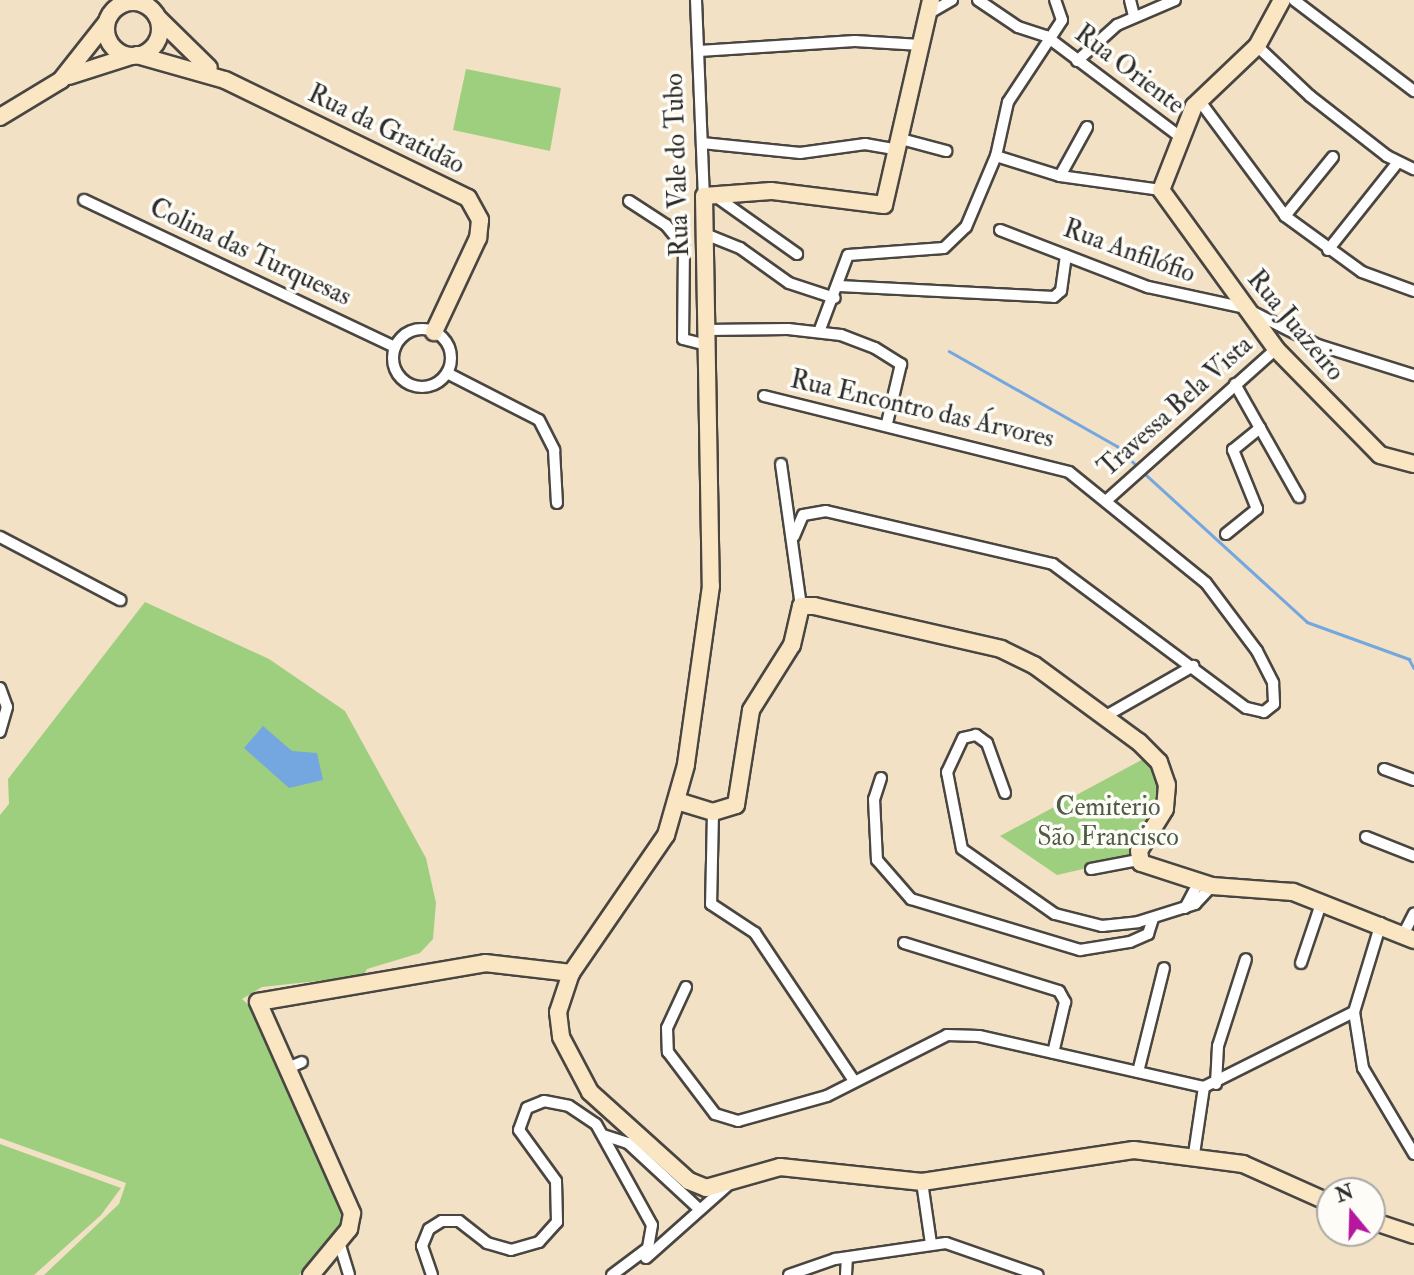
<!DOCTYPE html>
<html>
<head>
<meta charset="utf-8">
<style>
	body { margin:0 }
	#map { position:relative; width:1414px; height:1275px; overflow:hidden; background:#f2e1c5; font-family:"IM FELL Double Pica",serif }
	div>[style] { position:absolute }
	.green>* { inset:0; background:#9ecf7f }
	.water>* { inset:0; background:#74a6e0 }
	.stream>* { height:2.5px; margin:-1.25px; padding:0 1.25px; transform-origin:1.25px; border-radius:1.25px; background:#74a6e0 }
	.roads { filter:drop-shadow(2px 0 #494642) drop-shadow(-2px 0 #494642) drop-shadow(0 2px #494642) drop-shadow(0 -2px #494642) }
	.street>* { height:10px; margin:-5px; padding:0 5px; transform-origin:5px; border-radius:5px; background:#fff }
	.street>.ring { margin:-5px; padding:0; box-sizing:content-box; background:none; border:10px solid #fff; border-radius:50% }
	.secondary>* { height:16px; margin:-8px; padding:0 8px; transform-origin:8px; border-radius:8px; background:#fbe6c4 }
	.secondary>.ring { margin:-8px; padding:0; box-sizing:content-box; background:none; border:16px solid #fbe6c4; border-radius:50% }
	span { translate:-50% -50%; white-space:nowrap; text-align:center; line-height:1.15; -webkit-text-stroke:7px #fdfcf7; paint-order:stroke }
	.street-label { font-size:26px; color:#2b2b2b }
	.park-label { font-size:26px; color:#4e5c44 }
	.north { position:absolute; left:1316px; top:1177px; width:70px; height:70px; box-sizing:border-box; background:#fdfcf7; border:2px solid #a9a8a5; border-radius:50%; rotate:341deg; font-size:19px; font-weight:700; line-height:28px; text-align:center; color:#2b2b2b }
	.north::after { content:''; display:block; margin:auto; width:24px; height:32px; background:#b5179e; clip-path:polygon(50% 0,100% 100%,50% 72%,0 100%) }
</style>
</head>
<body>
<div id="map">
	<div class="green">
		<i style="clip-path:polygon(466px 69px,561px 88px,550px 151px,453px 130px)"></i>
		<i style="clip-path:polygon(145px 602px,269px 659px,345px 711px,426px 858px,436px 903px,433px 939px,420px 953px,367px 969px,363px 976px,262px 987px,242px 999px,254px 1010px,347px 1212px,343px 1227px,299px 1275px,44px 1275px,119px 1204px,126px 1183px,0 1138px,0 815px,9px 804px,8px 779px)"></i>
		<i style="clip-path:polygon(1147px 757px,1163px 780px,1164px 797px,1131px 858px,1057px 875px,1000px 836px)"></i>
		<i style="clip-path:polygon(0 1144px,121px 1188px,101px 1215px,34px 1275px,0 1275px)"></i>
	</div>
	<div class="water">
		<i style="clip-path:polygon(263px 726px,292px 751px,317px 753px,323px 780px,289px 788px,244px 748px)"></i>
	</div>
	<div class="stream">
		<i style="left:949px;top:351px;width:193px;rotate:29.5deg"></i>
		<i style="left:1117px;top:446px;width:25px;rotate:45deg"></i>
		<i style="left:1143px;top:472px;width:222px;rotate:42.4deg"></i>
		<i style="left:1307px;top:622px;width:109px;rotate:19.9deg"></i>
		<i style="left:1409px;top:659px;width:10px;rotate:61deg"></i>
	</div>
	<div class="roads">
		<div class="street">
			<i style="left:696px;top:0;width:196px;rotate:87.7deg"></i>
			<i style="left:978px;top:0;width:48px;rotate:34deg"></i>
			<i style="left:1018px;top:27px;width:29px;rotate:18deg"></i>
			<i style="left:1046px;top:36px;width:166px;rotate:36.9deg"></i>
			<i style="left:1130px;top:0;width:16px;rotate:76deg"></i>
			<i style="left:1294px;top:0;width:151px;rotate:37.2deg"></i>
			<i style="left:933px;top:11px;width:22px;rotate:-30deg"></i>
			<i style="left:1257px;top:46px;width:73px;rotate:43.3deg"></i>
			<i style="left:1310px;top:96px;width:98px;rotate:37.9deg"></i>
			<i style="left:1387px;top:156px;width:30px;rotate:26deg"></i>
			<i style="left:699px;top:51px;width:156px;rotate:-3.7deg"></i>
			<i style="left:855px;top:41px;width:66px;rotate:3.5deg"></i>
			<i style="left:1077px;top:61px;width:54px;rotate:-42deg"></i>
			<i style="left:1117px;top:25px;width:63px;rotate:-23.3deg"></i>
			<i style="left:1199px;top:100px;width:144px;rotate:53.4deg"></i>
			<i style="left:1285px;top:216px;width:95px;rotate:36deg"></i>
			<i style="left:1362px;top:272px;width:55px;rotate:20.1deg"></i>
			<i style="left:901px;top:139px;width:47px;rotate:14.9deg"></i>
			<i style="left:702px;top:143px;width:99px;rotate:5.8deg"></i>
			<i style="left:800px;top:153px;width:66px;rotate:-7.9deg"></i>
			<i style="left:865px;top:144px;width:34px;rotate:10deg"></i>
			<i style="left:996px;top:156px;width:67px;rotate:17.4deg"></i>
			<i style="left:1060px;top:176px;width:102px;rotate:7.9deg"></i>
			<i style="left:1060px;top:176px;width:56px;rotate:-61.1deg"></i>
			<i style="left:718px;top:198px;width:97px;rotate:35.3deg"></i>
			<i style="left:84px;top:200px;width:344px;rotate:25.3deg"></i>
			<i style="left:629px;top:201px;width:44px;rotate:33deg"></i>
			<i style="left:666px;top:225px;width:28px;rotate:51deg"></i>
			<i style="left:684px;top:247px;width:92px;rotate:90.6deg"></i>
			<i style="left:683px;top:339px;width:25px;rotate:14deg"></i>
			<i style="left:1285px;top:216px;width:76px;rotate:-50.9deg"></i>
			<i style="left:1000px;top:230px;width:159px;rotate:21.1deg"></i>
			<i style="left:1148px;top:287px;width:99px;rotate:12.2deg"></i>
			<i style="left:1245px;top:308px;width:82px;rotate:26.9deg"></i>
			<i style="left:1318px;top:345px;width:101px;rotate:17.4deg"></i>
			<i style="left:705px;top:234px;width:38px;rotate:22deg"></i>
			<i style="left:740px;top:248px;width:60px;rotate:35.5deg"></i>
			<i style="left:789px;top:283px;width:48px;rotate:18.1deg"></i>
			<i style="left:1328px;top:250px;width:112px;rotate:-51.5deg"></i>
			<i style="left:839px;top:286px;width:215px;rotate:2.9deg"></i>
			<i style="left:1054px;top:297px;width:9px;rotate:-41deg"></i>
			<i style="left:1061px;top:291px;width:36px;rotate:-82deg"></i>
			<i class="ring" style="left:393px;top:329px;width:48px;height:48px"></i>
			<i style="left:706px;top:330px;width:82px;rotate:-0.7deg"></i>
			<i style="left:788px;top:329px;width:53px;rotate:6.5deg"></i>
			<i style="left:841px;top:335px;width:36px;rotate:21deg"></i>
			<i style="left:875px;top:348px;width:31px;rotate:32deg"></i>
			<i style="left:901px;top:364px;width:61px;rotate:103.3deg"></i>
			<i style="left:819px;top:332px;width:82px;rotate:-69.4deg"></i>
			<i style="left:848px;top:255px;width:96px;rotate:-4.2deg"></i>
			<i style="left:944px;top:248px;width:30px;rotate:-44deg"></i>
			<i style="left:966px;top:227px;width:77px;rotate:-67.1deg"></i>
			<i style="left:996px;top:156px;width:55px;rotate:-77.5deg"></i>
			<i style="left:1008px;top:102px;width:98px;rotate:-56.6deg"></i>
			<i style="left:1062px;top:20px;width:21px;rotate:-109deg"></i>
			<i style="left:447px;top:373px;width:103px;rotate:27.1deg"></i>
			<i style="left:539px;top:420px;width:34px;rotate:63deg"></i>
			<i style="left:554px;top:450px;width:53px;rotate:86.8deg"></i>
			<i style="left:1235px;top:384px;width:130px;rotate:60.5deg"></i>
			<i style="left:764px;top:396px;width:314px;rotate:14deg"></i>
			<i style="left:1069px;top:472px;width:176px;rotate:39deg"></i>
			<i style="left:1206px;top:583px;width:85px;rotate:53.1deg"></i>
			<i style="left:1257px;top:651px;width:36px;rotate:63deg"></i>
			<i style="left:1273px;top:683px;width:21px;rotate:87deg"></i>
			<i style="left:1274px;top:704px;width:13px;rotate:141deg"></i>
			<i style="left:1264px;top:712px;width:18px;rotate:-167deg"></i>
			<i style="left:1246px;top:708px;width:241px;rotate:-143.3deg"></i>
			<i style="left:1053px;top:564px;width:233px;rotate:-166.9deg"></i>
			<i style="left:826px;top:511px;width:23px;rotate:170deg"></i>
			<i style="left:803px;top:515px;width:23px;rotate:113deg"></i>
			<i style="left:781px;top:464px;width:143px;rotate:82deg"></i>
			<i style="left:1107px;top:500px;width:227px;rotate:-41.8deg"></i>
			<i style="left:1226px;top:534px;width:40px;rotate:-39deg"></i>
			<i style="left:1257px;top:509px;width:64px;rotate:-112.1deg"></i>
			<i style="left:1233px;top:450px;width:35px;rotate:-39deg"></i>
			<i style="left:0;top:537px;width:136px;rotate:27.7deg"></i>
			<i style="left:0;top:688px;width:20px;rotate:70deg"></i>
			<i style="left:7px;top:707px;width:26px;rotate:106deg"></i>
			<i style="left:1104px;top:717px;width:103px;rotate:-29.8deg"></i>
			<i style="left:1384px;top:769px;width:32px;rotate:20deg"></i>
			<i style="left:881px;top:778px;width:22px;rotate:108deg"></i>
			<i style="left:874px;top:799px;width:61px;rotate:87.2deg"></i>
			<i style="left:877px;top:860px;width:52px;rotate:48.9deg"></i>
			<i style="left:911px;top:899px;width:177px;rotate:16.8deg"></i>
			<i style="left:1080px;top:950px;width:51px;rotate:-9.1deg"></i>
			<i style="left:1130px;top:942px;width:20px;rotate:-24deg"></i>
			<i style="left:1148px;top:934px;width:16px;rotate:-72deg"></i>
			<i style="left:1005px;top:793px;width:53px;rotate:-109.8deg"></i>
			<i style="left:987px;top:743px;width:14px;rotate:-144deg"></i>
			<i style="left:976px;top:735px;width:13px;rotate:167deg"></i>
			<i style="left:963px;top:738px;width:38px;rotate:115deg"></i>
			<i style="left:947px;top:772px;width:78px;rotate:79deg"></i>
			<i style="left:962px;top:849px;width:113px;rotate:35deg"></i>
			<i style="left:1055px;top:914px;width:49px;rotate:14.3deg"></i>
			<i style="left:1102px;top:926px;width:36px;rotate:-6deg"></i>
			<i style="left:1138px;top:922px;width:60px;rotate:-17.5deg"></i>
			<i style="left:1195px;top:904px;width:25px;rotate:-47deg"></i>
			<i style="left:713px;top:812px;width:92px;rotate:91.2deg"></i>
			<i style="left:711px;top:904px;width:53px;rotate:33.4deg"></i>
			<i style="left:755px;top:933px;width:178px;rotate:56.2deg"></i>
			<i style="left:1366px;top:837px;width:52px;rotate:21.6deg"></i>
			<i style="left:1091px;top:869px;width:48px;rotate:-10.8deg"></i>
			<i style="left:1185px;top:908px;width:30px;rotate:-62deg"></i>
			<i style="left:1404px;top:933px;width:22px;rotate:-63deg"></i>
			<i style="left:904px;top:943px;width:162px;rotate:17.2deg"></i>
			<i style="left:1059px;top:991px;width:13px;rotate:61deg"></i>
			<i style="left:1065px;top:1002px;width:52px;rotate:103.2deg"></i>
			<i style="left:1301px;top:963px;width:65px;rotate:-71.3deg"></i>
			<i style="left:686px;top:987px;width:45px;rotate:114.9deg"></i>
			<i style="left:667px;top:1028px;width:24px;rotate:88deg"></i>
			<i style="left:668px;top:1052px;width:78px;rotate:52.8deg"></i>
			<i style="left:715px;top:1114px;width:24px;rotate:17deg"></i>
			<i style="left:738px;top:1121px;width:92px;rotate:-15.7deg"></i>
			<i style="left:827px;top:1096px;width:135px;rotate:-26.9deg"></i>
			<i style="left:947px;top:1035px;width:32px;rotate:2deg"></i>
			<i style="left:979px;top:1036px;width:231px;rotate:12.8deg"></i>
			<i style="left:1204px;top:1087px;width:168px;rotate:-26.6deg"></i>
			<i style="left:1354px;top:1012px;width:93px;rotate:-73.1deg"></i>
			<i style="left:1354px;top:1012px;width:57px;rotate:80.9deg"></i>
			<i style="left:1363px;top:1068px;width:100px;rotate:59.3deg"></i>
			<i style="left:288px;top:1068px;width:15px;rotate:-23deg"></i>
			<i style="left:1138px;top:1072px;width:107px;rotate:-76deg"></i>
			<i style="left:1216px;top:1084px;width:38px;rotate:-87deg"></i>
			<i style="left:1218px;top:1046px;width:91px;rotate:-72.2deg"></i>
			<i style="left:603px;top:1135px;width:26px;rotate:18deg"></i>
			<i style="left:628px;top:1143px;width:98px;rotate:42.9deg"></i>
			<i style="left:1194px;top:1154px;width:68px;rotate:-81.5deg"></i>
			<i style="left:922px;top:1182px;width:63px;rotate:81.7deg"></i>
			<i style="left:339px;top:1242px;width:34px;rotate:73deg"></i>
			<i style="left:646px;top:1258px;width:108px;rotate:-41.6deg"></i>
			<i style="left:432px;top:1275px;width:31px;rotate:-109deg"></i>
			<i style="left:422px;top:1246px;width:18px;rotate:-68deg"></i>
			<i style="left:429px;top:1229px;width:15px;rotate:-32deg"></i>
			<i style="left:442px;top:1221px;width:17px"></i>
			<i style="left:459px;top:1221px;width:36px;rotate:38deg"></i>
			<i style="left:487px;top:1243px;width:25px;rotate:16deg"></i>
			<i style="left:511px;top:1250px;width:29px;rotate:-16deg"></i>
			<i style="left:539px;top:1242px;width:27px;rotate:-48deg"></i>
			<i style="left:557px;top:1222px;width:41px;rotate:-91.4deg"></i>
			<i style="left:556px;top:1181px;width:63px;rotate:-126deg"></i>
			<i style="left:519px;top:1130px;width:23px;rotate:-70deg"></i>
			<i style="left:527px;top:1108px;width:18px;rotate:-22deg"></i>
			<i style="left:544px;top:1101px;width:25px;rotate:11deg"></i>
			<i style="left:569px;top:1106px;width:32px;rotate:34deg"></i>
			<i style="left:596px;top:1124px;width:115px;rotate:61deg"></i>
			<i style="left:652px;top:1225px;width:23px;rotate:100deg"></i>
			<i style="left:648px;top:1248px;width:45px;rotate:143.1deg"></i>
			<i style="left:789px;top:1275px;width:49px;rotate:-19.2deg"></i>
			<i style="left:835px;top:1259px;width:112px;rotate:-8.2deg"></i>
			<i style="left:946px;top:1243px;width:97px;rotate:19.2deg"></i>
			<i style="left:846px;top:1275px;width:17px;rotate:-87deg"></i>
		</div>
		<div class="secondary">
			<i style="left:931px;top:0;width:210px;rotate:102.9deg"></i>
			<i style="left:884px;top:205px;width:114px;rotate:-172.9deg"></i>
			<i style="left:771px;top:191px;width:67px;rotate:175.7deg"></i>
			<i style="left:704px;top:196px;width:390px;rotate:89deg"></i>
			<i style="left:711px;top:586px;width:181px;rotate:98deg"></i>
			<i style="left:686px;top:765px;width:73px;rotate:105.9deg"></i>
			<i style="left:666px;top:835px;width:168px;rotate:124.5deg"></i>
			<i style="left:571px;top:973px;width:41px;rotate:108.4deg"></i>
			<i style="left:558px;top:1012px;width:25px;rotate:83deg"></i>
			<i style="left:561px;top:1037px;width:62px;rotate:62.2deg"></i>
			<i style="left:590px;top:1092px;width:133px;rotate:42deg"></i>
			<i style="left:689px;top:1181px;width:18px;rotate:22deg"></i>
			<i style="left:706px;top:1188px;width:77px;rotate:-15.8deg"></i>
			<i style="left:780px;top:1167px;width:143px;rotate:6deg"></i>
			<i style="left:922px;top:1182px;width:214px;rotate:-8.6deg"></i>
			<i style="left:1134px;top:1150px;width:110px;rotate:7.3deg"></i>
			<i style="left:1243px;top:1164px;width:95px;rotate:24.1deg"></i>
			<i style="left:1282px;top:0;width:52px;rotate:118.5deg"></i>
			<i style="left:1257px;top:46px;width:87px;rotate:136.4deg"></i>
			<i style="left:1194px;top:106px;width:90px;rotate:111.4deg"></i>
			<i style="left:1161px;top:190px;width:196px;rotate:54.1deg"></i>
			<i style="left:1276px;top:349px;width:148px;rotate:45.5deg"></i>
			<i style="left:1380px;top:455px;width:35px;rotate:15deg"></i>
			<i class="ring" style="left:106px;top:2px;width:38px;height:38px"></i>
			<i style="left:158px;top:18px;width:71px;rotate:44.4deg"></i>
			<i style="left:137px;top:55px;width:91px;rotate:15.9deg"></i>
			<i style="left:225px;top:80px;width:270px;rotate:25.9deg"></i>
			<i style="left:468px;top:198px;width:25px;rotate:61deg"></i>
			<i style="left:480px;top:220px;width:18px;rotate:96deg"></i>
			<i style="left:478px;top:238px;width:104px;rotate:115.1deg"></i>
			<i style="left:69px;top:76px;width:65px;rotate:-17.9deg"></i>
			<i style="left:0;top:117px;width:71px;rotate:-31.2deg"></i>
			<i style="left:61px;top:80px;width:73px;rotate:-51.7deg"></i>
			<i style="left:677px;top:801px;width:38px;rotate:17deg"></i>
			<i style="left:713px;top:812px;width:24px;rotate:-17deg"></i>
			<i style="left:736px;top:805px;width:96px;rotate:-81deg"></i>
			<i style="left:751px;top:710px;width:77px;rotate:-57.8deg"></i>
			<i style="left:792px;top:645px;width:40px;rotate:-77deg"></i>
			<i style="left:801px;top:606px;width:13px"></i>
			<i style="left:814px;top:606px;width:192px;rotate:12.9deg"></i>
			<i style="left:1001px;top:649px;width:37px;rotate:26deg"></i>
			<i style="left:1034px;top:665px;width:130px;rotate:36.3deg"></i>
			<i style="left:1139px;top:742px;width:28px;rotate:45deg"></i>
			<i style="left:1159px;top:762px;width:24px;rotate:71deg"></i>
			<i style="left:1167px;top:785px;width:24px;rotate:95deg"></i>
			<i style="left:1165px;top:809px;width:49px;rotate:121.8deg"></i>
			<i style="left:1139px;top:851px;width:12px;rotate:81deg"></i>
			<i style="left:1141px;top:863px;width:75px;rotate:17.9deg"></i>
			<i style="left:1212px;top:886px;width:81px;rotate:4.2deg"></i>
			<i style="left:1293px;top:892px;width:130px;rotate:21.6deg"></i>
			<i style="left:1372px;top:1221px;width:44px;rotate:18.4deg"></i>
			<i style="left:311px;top:1275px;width:60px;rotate:-50.4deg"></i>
			<i style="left:349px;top:1229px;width:16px;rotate:-79deg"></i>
			<i style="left:352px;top:1213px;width:231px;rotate:-114deg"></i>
			<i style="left:258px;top:1002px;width:230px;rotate:-9.7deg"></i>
			<i style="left:485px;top:963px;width:87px;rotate:6.6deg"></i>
		</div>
	</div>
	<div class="street-label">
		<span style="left:1129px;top:70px;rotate:37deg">Rua Oriente</span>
		<span style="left:386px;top:130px;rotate:26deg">Rua da Gratidão</span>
		<span style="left:678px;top:165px;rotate:-92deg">Rua Vale do Tubo</span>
		<span style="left:1129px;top:252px;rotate:20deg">Rua Anfilófio</span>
		<span style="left:250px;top:253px;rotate:25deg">Colina das Turquesas</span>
		<span style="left:1295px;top:326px;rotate:50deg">Rua Juazeiro</span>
		<span style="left:1176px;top:407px;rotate:-42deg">Travessa Bela Vista</span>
		<span style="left:922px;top:410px;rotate:13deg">Rua Encontro das Árvores</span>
	</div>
	<div class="park-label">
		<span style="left:1108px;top:823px">Cemiterio<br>São Francisco</span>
	</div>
	<div class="north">N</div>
</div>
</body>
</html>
